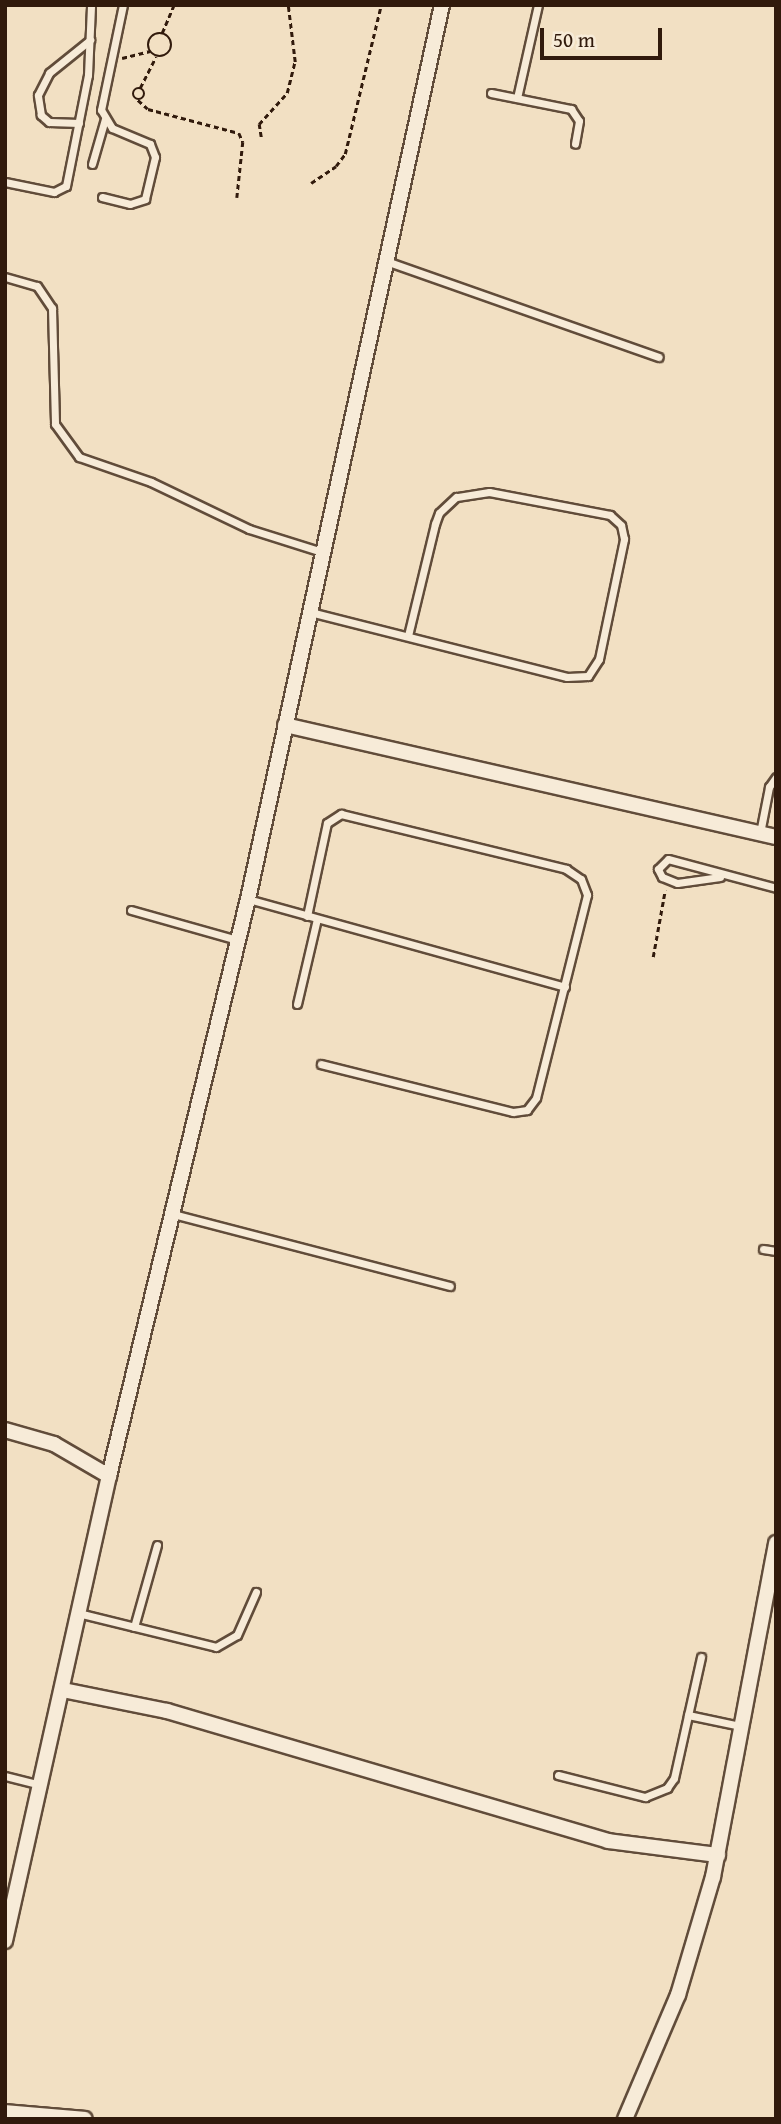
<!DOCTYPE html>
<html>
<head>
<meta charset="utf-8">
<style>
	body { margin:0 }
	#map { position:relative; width:781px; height:2124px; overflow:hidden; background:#f2e0c3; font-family:"Gentium Book Plus",serif }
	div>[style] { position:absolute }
	.path>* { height:2.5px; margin-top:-1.25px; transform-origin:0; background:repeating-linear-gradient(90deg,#311a0c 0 5px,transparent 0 8.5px) }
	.path>.ring { margin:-1.25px; padding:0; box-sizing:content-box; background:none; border:2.5px solid #311a0c; border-radius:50% }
	.roads { filter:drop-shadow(2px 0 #614c3a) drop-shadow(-2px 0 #614c3a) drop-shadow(0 2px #614c3a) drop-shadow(0 -2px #614c3a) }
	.lane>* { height:7px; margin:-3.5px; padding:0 3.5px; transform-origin:3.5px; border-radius:3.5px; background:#f7ebd8 }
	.street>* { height:14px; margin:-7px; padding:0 7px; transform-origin:7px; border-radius:7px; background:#f7ebd8 }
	span { translate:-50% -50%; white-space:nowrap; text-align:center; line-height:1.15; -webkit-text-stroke:5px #f7ebd8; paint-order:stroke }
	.frame { position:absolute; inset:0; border:7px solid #311a0c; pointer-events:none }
	.scale { position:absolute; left:540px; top:28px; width:122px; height:32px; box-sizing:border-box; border:4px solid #311a0c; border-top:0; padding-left:9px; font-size:21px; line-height:24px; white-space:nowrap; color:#311a0c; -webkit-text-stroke:5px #f7ebd8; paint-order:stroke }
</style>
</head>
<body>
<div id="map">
	<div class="path">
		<i class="ring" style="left:148px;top:33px;width:21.5px;height:21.5px"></i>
		<i style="left:162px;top:33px;width:30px;rotate:-67deg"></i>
		<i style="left:122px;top:58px;width:29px;rotate:-14deg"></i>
		<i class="ring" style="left:133px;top:88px;width:9.5px;height:9.5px"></i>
		<i style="left:140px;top:88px;width:35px;rotate:-63deg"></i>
		<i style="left:138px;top:100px;width:13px;rotate:42deg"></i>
		<i style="left:148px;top:109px;width:94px;rotate:14.8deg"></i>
		<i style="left:239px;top:133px;width:10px;rotate:66deg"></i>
		<i style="left:243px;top:142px;width:56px;rotate:96.1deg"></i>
		<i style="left:261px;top:137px;width:13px;rotate:-99deg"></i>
		<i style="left:259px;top:124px;width:42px;rotate:-47.9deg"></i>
		<i style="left:287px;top:93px;width:32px;rotate:-76deg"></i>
		<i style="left:295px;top:62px;width:57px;rotate:-97deg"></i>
		<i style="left:311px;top:183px;width:30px;rotate:-34deg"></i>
		<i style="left:336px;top:166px;width:15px;rotate:-53deg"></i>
		<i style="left:345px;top:154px;width:153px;rotate:-76.4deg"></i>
		<i style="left:653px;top:957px;width:68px;rotate:-79.8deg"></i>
	</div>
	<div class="roads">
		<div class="lane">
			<i style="left:491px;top:93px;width:82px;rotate:11.3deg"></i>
			<i style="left:571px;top:109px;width:14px;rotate:56deg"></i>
			<i style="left:579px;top:121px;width:23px;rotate:100deg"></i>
			<i style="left:517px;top:98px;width:95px;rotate:-77.3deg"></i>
			<i style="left:79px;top:123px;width:30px;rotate:-178deg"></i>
			<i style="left:49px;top:122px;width:11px;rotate:-139deg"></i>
			<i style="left:41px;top:115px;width:20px;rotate:-99deg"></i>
			<i style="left:38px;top:95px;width:25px;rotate:-63deg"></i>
			<i style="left:49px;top:73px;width:53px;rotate:-38.8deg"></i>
			<i style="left:92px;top:164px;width:47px;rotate:-73.9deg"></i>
			<i style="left:5px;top:182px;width:50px;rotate:11.5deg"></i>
			<i style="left:54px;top:192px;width:13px;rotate:-27deg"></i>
			<i style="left:66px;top:186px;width:113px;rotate:-78.8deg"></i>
			<i style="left:88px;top:75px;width:70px;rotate:-87.5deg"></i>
			<i style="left:102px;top:197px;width:29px;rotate:14deg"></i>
			<i style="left:130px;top:204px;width:16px;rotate:-18deg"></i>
			<i style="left:145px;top:199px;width:43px;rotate:-76.6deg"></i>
			<i style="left:155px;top:157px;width:14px;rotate:-111deg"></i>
			<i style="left:150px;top:144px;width:41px;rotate:-157.2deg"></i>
			<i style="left:112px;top:128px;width:21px;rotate:-121deg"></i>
			<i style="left:101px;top:110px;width:107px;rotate:-78.2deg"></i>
			<i style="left:386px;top:261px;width:289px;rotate:19.4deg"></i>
			<i style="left:5px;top:277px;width:33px;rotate:16deg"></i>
			<i style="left:37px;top:286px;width:27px;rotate:56deg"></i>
			<i style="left:52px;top:308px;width:116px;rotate:88.5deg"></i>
			<i style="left:55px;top:424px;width:41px;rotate:54deg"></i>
			<i style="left:79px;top:457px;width:76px;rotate:19.1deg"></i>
			<i style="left:151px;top:482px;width:109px;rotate:25.6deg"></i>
			<i style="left:249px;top:529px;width:77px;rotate:17.5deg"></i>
			<i style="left:310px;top:612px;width:265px;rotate:14.2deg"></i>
			<i style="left:567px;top:677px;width:21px;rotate:-3deg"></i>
			<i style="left:588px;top:676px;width:20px;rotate:-57deg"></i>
			<i style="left:599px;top:659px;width:123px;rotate:-78.2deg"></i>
			<i style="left:624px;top:539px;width:14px;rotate:-102deg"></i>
			<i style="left:621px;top:525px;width:15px;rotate:-138deg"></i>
			<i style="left:610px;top:515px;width:123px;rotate:-169.2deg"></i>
			<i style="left:489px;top:492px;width:33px;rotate:171deg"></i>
			<i style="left:456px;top:497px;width:23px;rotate:137deg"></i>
			<i style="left:439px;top:513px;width:12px;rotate:110deg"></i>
			<i style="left:435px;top:524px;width:115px;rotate:103.6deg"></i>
			<i style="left:760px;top:833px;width:47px;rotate:-78.9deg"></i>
			<i style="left:769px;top:787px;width:12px;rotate:-55deg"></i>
			<i style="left:720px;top:877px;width:43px;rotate:172.1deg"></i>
			<i style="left:677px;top:883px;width:16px;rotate:-158deg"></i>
			<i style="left:662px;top:877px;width:9px;rotate:-117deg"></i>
			<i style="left:658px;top:869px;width:14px;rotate:-45deg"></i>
			<i style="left:668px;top:859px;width:112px;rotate:15deg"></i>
			<i style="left:248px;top:899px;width:329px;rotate:15.5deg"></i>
			<i style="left:131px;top:910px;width:110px;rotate:15.8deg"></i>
			<i style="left:307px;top:916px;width:95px;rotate:-77.9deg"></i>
			<i style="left:327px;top:823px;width:17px;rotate:-33deg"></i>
			<i style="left:341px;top:814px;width:232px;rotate:13.7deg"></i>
			<i style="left:566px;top:869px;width:18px;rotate:34deg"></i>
			<i style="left:581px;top:879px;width:17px;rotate:69deg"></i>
			<i style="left:587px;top:895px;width:209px;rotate:104.1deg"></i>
			<i style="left:536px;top:1098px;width:15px;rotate:127deg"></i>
			<i style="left:527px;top:1110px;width:14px;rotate:172deg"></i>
			<i style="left:513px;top:1112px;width:198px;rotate:-166deg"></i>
			<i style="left:297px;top:1004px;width:87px;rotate:-76.8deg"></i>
			<i style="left:173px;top:1214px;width:286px;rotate:14.6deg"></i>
			<i style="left:763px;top:1249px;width:13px;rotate:9deg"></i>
			<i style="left:78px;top:1613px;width:142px;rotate:13.8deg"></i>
			<i style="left:216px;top:1647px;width:24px;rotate:-30deg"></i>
			<i style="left:237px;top:1635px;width:47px;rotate:-66.2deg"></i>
			<i style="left:134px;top:1627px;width:85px;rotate:-74.3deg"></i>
			<i style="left:688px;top:1715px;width:53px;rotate:11.9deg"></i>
			<i style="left:558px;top:1775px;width:90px;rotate:14.2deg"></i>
			<i style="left:645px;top:1797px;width:24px;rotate:-22deg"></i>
			<i style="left:667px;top:1788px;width:12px;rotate:-55deg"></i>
			<i style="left:674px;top:1778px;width:124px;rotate:-77.4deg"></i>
			<i style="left:5px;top:1776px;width:37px;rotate:14deg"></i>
		</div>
		<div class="street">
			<i style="left:285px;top:725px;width:504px;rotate:12.85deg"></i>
			<i style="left:5px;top:1430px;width:51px;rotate:15.9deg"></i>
			<i style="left:54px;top:1444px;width:64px;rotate:30.2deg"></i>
			<i style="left:63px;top:1690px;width:106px;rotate:11.4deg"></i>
			<i style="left:167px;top:1711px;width:460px;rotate:16.4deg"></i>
			<i style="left:608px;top:1841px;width:111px;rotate:7.3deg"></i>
			<i style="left:5px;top:1941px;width:476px;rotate:-77.4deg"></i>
			<i style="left:109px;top:1476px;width:594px;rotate:-76.46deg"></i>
			<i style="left:248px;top:899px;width:915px;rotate:-77.76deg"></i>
			<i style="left:5px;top:2112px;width:80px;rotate:5deg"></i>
			<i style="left:625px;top:2119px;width:135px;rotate:-66.9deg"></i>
			<i style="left:678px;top:1995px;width:123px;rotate:-73.5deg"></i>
			<i style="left:713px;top:1877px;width:340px;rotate:-79.3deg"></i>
		</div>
	</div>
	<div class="frame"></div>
	<div class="scale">50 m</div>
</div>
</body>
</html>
